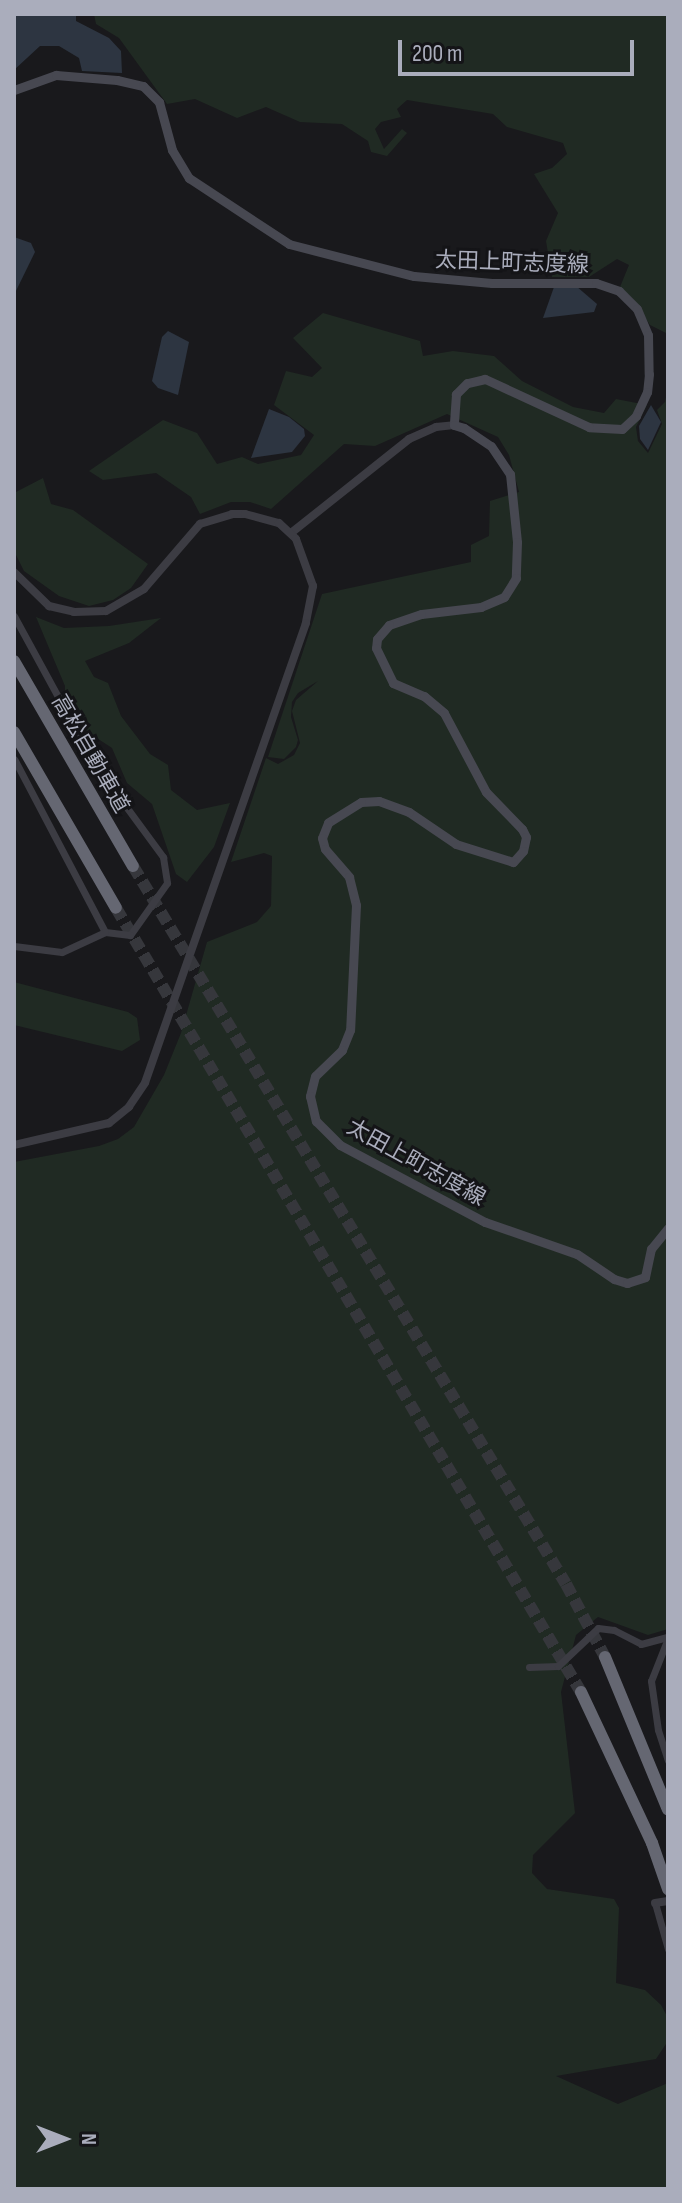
<!DOCTYPE html>
<html>
<head>
<meta charset="utf-8">
<style>
	body { margin:0 }
	#map { position:relative; width:682px; height:2203px; overflow:hidden; background:#19191c; font-family:"Sofia Sans Condensed","Noto Sans JP",sans-serif }
	div>[style] { position:absolute }
	.green>* { inset:0; background:#202a23 }
	.water>* { inset:0; background:#2d3541 }
	.motorway-tunnel>* { height:12px; margin-top:-6px; transform-origin:0; background:repeating-linear-gradient(90deg,#36373c 0 12px,transparent 0 18px) }
	.minor>* { height:7px; margin:-3.5px; padding:0 3.5px; transform-origin:3.5px; border-radius:3.5px; background:#3c3c43 }
	.tertiary>* { height:8px; margin:-4px; padding:0 4px; transform-origin:4px; border-radius:4px; background:#3c3c43 }
	.secondary>* { height:9px; margin:-4.5px; padding:0 4.5px; transform-origin:4.5px; border-radius:4.5px; background:#474851 }
	.motorway>* { height:12px; margin:-6px; padding:0 6px; transform-origin:6px; border-radius:6px; background:#656772 }
	span { translate:-50% -50%; white-space:nowrap; text-align:center; line-height:1.15; -webkit-text-stroke:6px #141417; paint-order:stroke }
	.street-label { font-size:22px; color:#aaadbc }
	.frame { position:absolute; inset:0; border:16px solid #aaadbc; pointer-events:none }
	.north { position:absolute; left:24px; top:2099px; width:80px; height:80px; -webkit-text-stroke:6px #141417; paint-order:stroke; rotate:90deg; font-size:22px; font-weight:700; line-height:32px; text-align:center; color:#aaadbc }
	.north::after { content:''; display:block; margin:auto; width:28px; height:36px; background:#aaadbc; clip-path:polygon(50% 0,100% 100%,50% 72%,0 100%) }
	.scale { position:absolute; left:398px; top:40px; width:236px; height:36px; box-sizing:border-box; border:4px solid #aaadbc; border-top:0; padding-left:10px; font-size:24px; line-height:28px; white-space:nowrap; color:#aaadbc; -webkit-text-stroke:6px #141417; paint-order:stroke }
</style>
</head>
<body>
<div id="map">
	<div class="green">
		<i style="clip-path:polygon(94px 14px,668px 14px,668px 334px,650px 325px,633px 299px,620px 287px,629px 265px,617px 259px,589px 277px,552px 277px,546px 241px,558px 213px,534px 174px,552px 168px,567px 154px,563px 143px,507px 127px,493px 114px,407px 100px,397px 109px,401px 117px,381px 122px,375px 129px,384px 149px,402px 129px,407px 133px,387px 156px,371px 152px,368px 141px,342px 124px,300px 122px,266px 107px,237px 118px,195px 99px,167px 104px,119px 38px,96px 24px)"></i>
		<i style="clip-path:polygon(323px 313px,420px 341px,423px 356px,453px 351px,494px 356px,522px 381px,573px 407px,604px 413px,616px 399px,647px 405px,636px 427px,638px 441px,648px 453px,662px 424px,657px 410px,665px 402px,668px 387px,668px 1629px,648px 1635px,598px 1617px,576px 1635px,561px 1692px,575px 1813px,533px 1855px,532px 1873px,547px 1889px,614px 1899px,619px 1908px,616px 1983px,645px 1990px,661px 2005px,668px 2018px,668px 2041px,656px 2059px,556px 2076px,618px 2104px,668px 2083px,668px 2189px,14px 2189px,14px 1162px,99px 1146px,118px 1139px,134px 1127px,164px 1075px,181px 1033px,207px 942px,257px 922px,271px 906px,272px 856px,264px 853px,231px 862px,266px 758px,278px 764px,294px 755px,300px 743px,292px 711px,296px 700px,318px 681px,298px 693px,292px 702px,291px 717px,298px 740px,296px 747px,284px 759px,268px 757px,322px 594px,471px 562px,471px 545px,489px 536px,490px 501px,519px 492px,509px 455px,498px 437px,447px 414px,375px 446px,344px 444px,271px 509px,250px 502px,231px 502px,200px 514px,191px 497px,156px 473px,103px 480px,89px 471px,163px 420px,197px 433px,217px 464px,242px 457px,258px 464px,301px 455px,314px 435px,274px 405px,286px 371px,312px 377px,322px 368px,293px 338px)"></i>
		<i style="clip-path:polygon(43px 478px,51px 504px,73px 510px,148px 564px,131px 588px,113px 600px,89px 606px,59px 596px,24px 571px,14px 551px,14px 493px)"></i>
		<i style="clip-path:polygon(36px 617px,64px 628px,109px 626px,161px 618px,129px 643px,85px 661px,94px 677px,108px 683px,121px 716px,150px 754px,168px 765px,171px 790px,197px 810px,230px 803px,214px 847px,187px 882px,176px 874px,152px 804px,127px 783px,112px 748px,86px 731px,65px 701px,65px 686px)"></i>
		<i style="clip-path:polygon(14px 982px,128px 1012px,137px 1018px,140px 1040px,122px 1051px,14px 1025px)"></i>
	</div>
	<div class="water">
		<i style="clip-path:polygon(14px 14px,76px 14px,76px 21px,109px 38px,121px 51px,122px 73px,82px 71px,79px 58px,59px 46px,40px 46px,14px 70px)"></i>
		<i style="clip-path:polygon(14px 237px,31px 243px,35px 252px,14px 295px)"></i>
		<i style="clip-path:polygon(576px 286px,597px 304px,594px 312px,543px 318px,554px 287px)"></i>
		<i style="clip-path:polygon(168px 331px,189px 342px,178px 395px,158px 388px,152px 381px,162px 337px)"></i>
		<i style="clip-path:polygon(651px 405px,661px 422px,648px 450px,640px 439px,639px 426px)"></i>
		<i style="clip-path:polygon(269px 409px,289px 417px,304px 429px,305px 436px,292px 452px,251px 458px)"></i>
	</div>
	<div class="motorway-tunnel">
		<i style="left:133px;top:866px;width:838px;rotate:58.91deg"></i>
		<i style="left:566px;top:1584px;width:83px;rotate:61.9deg"></i>
		<i style="left:116px;top:908px;width:912px;rotate:59.33deg"></i>
	</div>
	<div class="minor">
		<i style="left:14px;top:616px;width:167px;rotate:61.4deg"></i>
		<i style="left:94px;top:763px;width:117px;rotate:53.7deg"></i>
		<i style="left:163px;top:857px;width:26px;rotate:81deg"></i>
		<i style="left:167px;top:883px;width:64px;rotate:125.4deg"></i>
		<i style="left:130px;top:935px;width:25px;rotate:-173deg"></i>
		<i style="left:105px;top:932px;width:195px;rotate:-117.7deg"></i>
		<i style="left:14px;top:946px;width:48px;rotate:7.1deg"></i>
		<i style="left:62px;top:952px;width:47px;rotate:-24.9deg"></i>
		<i style="left:668px;top:1638px;width:46px;rotate:111.6deg"></i>
		<i style="left:651px;top:1681px;width:49px;rotate:81.9deg"></i>
		<i style="left:658px;top:1730px;width:32px;rotate:72deg"></i>
		<i style="left:529px;top:1667px;width:29px;rotate:-2deg"></i>
		<i style="left:558px;top:1666px;width:55px;rotate:-43.5deg"></i>
		<i style="left:598px;top:1628px;width:16px;rotate:7deg"></i>
		<i style="left:614px;top:1630px;width:30px;rotate:27deg"></i>
		<i style="left:641px;top:1644px;width:28px;rotate:-15deg"></i>
		<i style="left:655px;top:1903px;width:48px;rotate:74.2deg"></i>
	</div>
	<div class="tertiary">
		<i style="left:291px;top:533px;width:151px;rotate:-38.5deg"></i>
		<i style="left:409px;top:439px;width:30px;rotate:-24deg"></i>
		<i style="left:436px;top:427px;width:18px;rotate:-6deg"></i>
		<i style="left:14px;top:572px;width:49px;rotate:44.2deg"></i>
		<i style="left:49px;top:606px;width:26px;rotate:13deg"></i>
		<i style="left:74px;top:612px;width:32px;rotate:-2deg"></i>
		<i style="left:106px;top:611px;width:44px;rotate:-30.1deg"></i>
		<i style="left:144px;top:589px;width:86px;rotate:-49.3deg"></i>
		<i style="left:200px;top:524px;width:34px;rotate:-17deg"></i>
		<i style="left:232px;top:514px;width:13px"></i>
		<i style="left:245px;top:514px;width:35px;rotate:15deg"></i>
		<i style="left:279px;top:523px;width:23px;rotate:43deg"></i>
		<i style="left:296px;top:539px;width:50px;rotate:70.1deg"></i>
		<i style="left:313px;top:586px;width:38px;rotate:101deg"></i>
		<i style="left:306px;top:623px;width:487px;rotate:109.3deg"></i>
		<i style="left:145px;top:1083px;width:29px;rotate:124deg"></i>
		<i style="left:129px;top:1107px;width:26px;rotate:141deg"></i>
		<i style="left:109px;top:1123px;width:98px;rotate:167deg"></i>
		<i style="left:655px;top:1903px;width:13px;rotate:-9deg"></i>
	</div>
	<div class="secondary">
		<i style="left:14px;top:90px;width:45px;rotate:-19.7deg"></i>
		<i style="left:56px;top:75px;width:61px;rotate:4.7deg"></i>
		<i style="left:117px;top:80px;width:27px;rotate:13deg"></i>
		<i style="left:143px;top:86px;width:23px;rotate:45deg"></i>
		<i style="left:159px;top:102px;width:50px;rotate:74.8deg"></i>
		<i style="left:172px;top:150px;width:33px;rotate:59deg"></i>
		<i style="left:189px;top:178px;width:120px;rotate:33.4deg"></i>
		<i style="left:289px;top:244px;width:129px;rotate:14.4deg"></i>
		<i style="left:414px;top:276px;width:78px;rotate:5.1deg"></i>
		<i style="left:492px;top:283px;width:104px"></i>
		<i style="left:596px;top:283px;width:24px;rotate:19deg"></i>
		<i style="left:619px;top:291px;width:25px;rotate:45deg"></i>
		<i style="left:637px;top:309px;width:28px;rotate:67deg"></i>
		<i style="left:648px;top:335px;width:39px;rotate:89deg"></i>
		<i style="left:649px;top:374px;width:18px;rotate:96deg"></i>
		<i style="left:647px;top:392px;width:26px;rotate:115deg"></i>
		<i style="left:636px;top:416px;width:19px;rotate:137deg"></i>
		<i style="left:622px;top:429px;width:33px;rotate:-177deg"></i>
		<i style="left:589px;top:427px;width:115px;rotate:-155.2deg"></i>
		<i style="left:485px;top:379px;width:18px;rotate:167deg"></i>
		<i style="left:467px;top:383px;width:16px;rotate:135deg"></i>
		<i style="left:456px;top:394px;width:31px;rotate:94deg"></i>
		<i style="left:454px;top:425px;width:10px;rotate:17deg"></i>
		<i style="left:464px;top:428px;width:32px;rotate:34deg"></i>
		<i style="left:491px;top:446px;width:34px;rotate:56deg"></i>
		<i style="left:510px;top:474px;width:68px;rotate:84.1deg"></i>
		<i style="left:517px;top:542px;width:36px;rotate:92deg"></i>
		<i style="left:516px;top:578px;width:22px;rotate:122deg"></i>
		<i style="left:504px;top:597px;width:25px;rotate:157deg"></i>
		<i style="left:481px;top:607px;width:60px;rotate:173.3deg"></i>
		<i style="left:421px;top:614px;width:34px;rotate:161deg"></i>
		<i style="left:389px;top:625px;width:18px;rotate:131deg"></i>
		<i style="left:377px;top:639px;width:9px;rotate:96deg"></i>
		<i style="left:376px;top:648px;width:39px;rotate:64deg"></i>
		<i style="left:393px;top:683px;width:34px;rotate:23deg"></i>
		<i style="left:424px;top:696px;width:26px;rotate:40deg"></i>
		<i style="left:444px;top:713px;width:89px;rotate:62deg"></i>
		<i style="left:486px;top:792px;width:52px;rotate:45.8deg"></i>
		<i style="left:522px;top:829px;width:9px;rotate:63deg"></i>
		<i style="left:526px;top:837px;width:14px;rotate:102deg"></i>
		<i style="left:523px;top:851px;width:15px;rotate:132deg"></i>
		<i style="left:513px;top:862px;width:60px;rotate:-162.5deg"></i>
		<i style="left:456px;top:844px;width:57px;rotate:-145.8deg"></i>
		<i style="left:409px;top:812px;width:32px;rotate:-160deg"></i>
		<i style="left:379px;top:801px;width:18px;rotate:177deg"></i>
		<i style="left:361px;top:802px;width:39px;rotate:148deg"></i>
		<i style="left:328px;top:823px;width:16px;rotate:112deg"></i>
		<i style="left:322px;top:838px;width:11px;rotate:75deg"></i>
		<i style="left:325px;top:849px;width:37px;rotate:49deg"></i>
		<i style="left:349px;top:877px;width:29px;rotate:76deg"></i>
		<i style="left:356px;top:905px;width:125px;rotate:92.7deg"></i>
		<i style="left:350px;top:1030px;width:22px;rotate:112deg"></i>
		<i style="left:342px;top:1050px;width:37px;rotate:136deg"></i>
		<i style="left:315px;top:1076px;width:21px;rotate:104deg"></i>
		<i style="left:310px;top:1096px;width:26px;rotate:77deg"></i>
		<i style="left:316px;top:1121px;width:34px;rotate:45deg"></i>
		<i style="left:340px;top:1145px;width:164px;rotate:28deg"></i>
		<i style="left:485px;top:1222px;width:97px;rotate:19.2deg"></i>
		<i style="left:577px;top:1254px;width:45px;rotate:34deg"></i>
		<i style="left:614px;top:1279px;width:14px;rotate:17deg"></i>
		<i style="left:627px;top:1283px;width:19px;rotate:-18deg"></i>
		<i style="left:645px;top:1277px;width:29px;rotate:-78deg"></i>
		<i style="left:651px;top:1249px;width:27px;rotate:-51deg"></i>
	</div>
	<div class="motorway">
		<i style="left:14px;top:661px;width:237px;rotate:59.9deg"></i>
		<i style="left:14px;top:732px;width:203px;rotate:59.9deg"></i>
		<i style="left:605px;top:1657px;width:165px;rotate:67.6deg"></i>
		<i style="left:581px;top:1692px;width:167px;rotate:64.8deg"></i>
		<i style="left:652px;top:1843px;width:49px;rotate:70.8deg"></i>
	</div>
	<div class="street-label">
		<span style="left:512px;top:263px;rotate:2deg">太田上町志度線</span>
		<span style="left:90px;top:754px;rotate:60deg">高松自動車道</span>
		<span style="left:416px;top:1163px;rotate:29deg">太田上町志度線</span>
	</div>
	<div class="frame"></div>
	<div class="north">N</div>
	<div class="scale">200 m</div>
</div>
</body>
</html>
